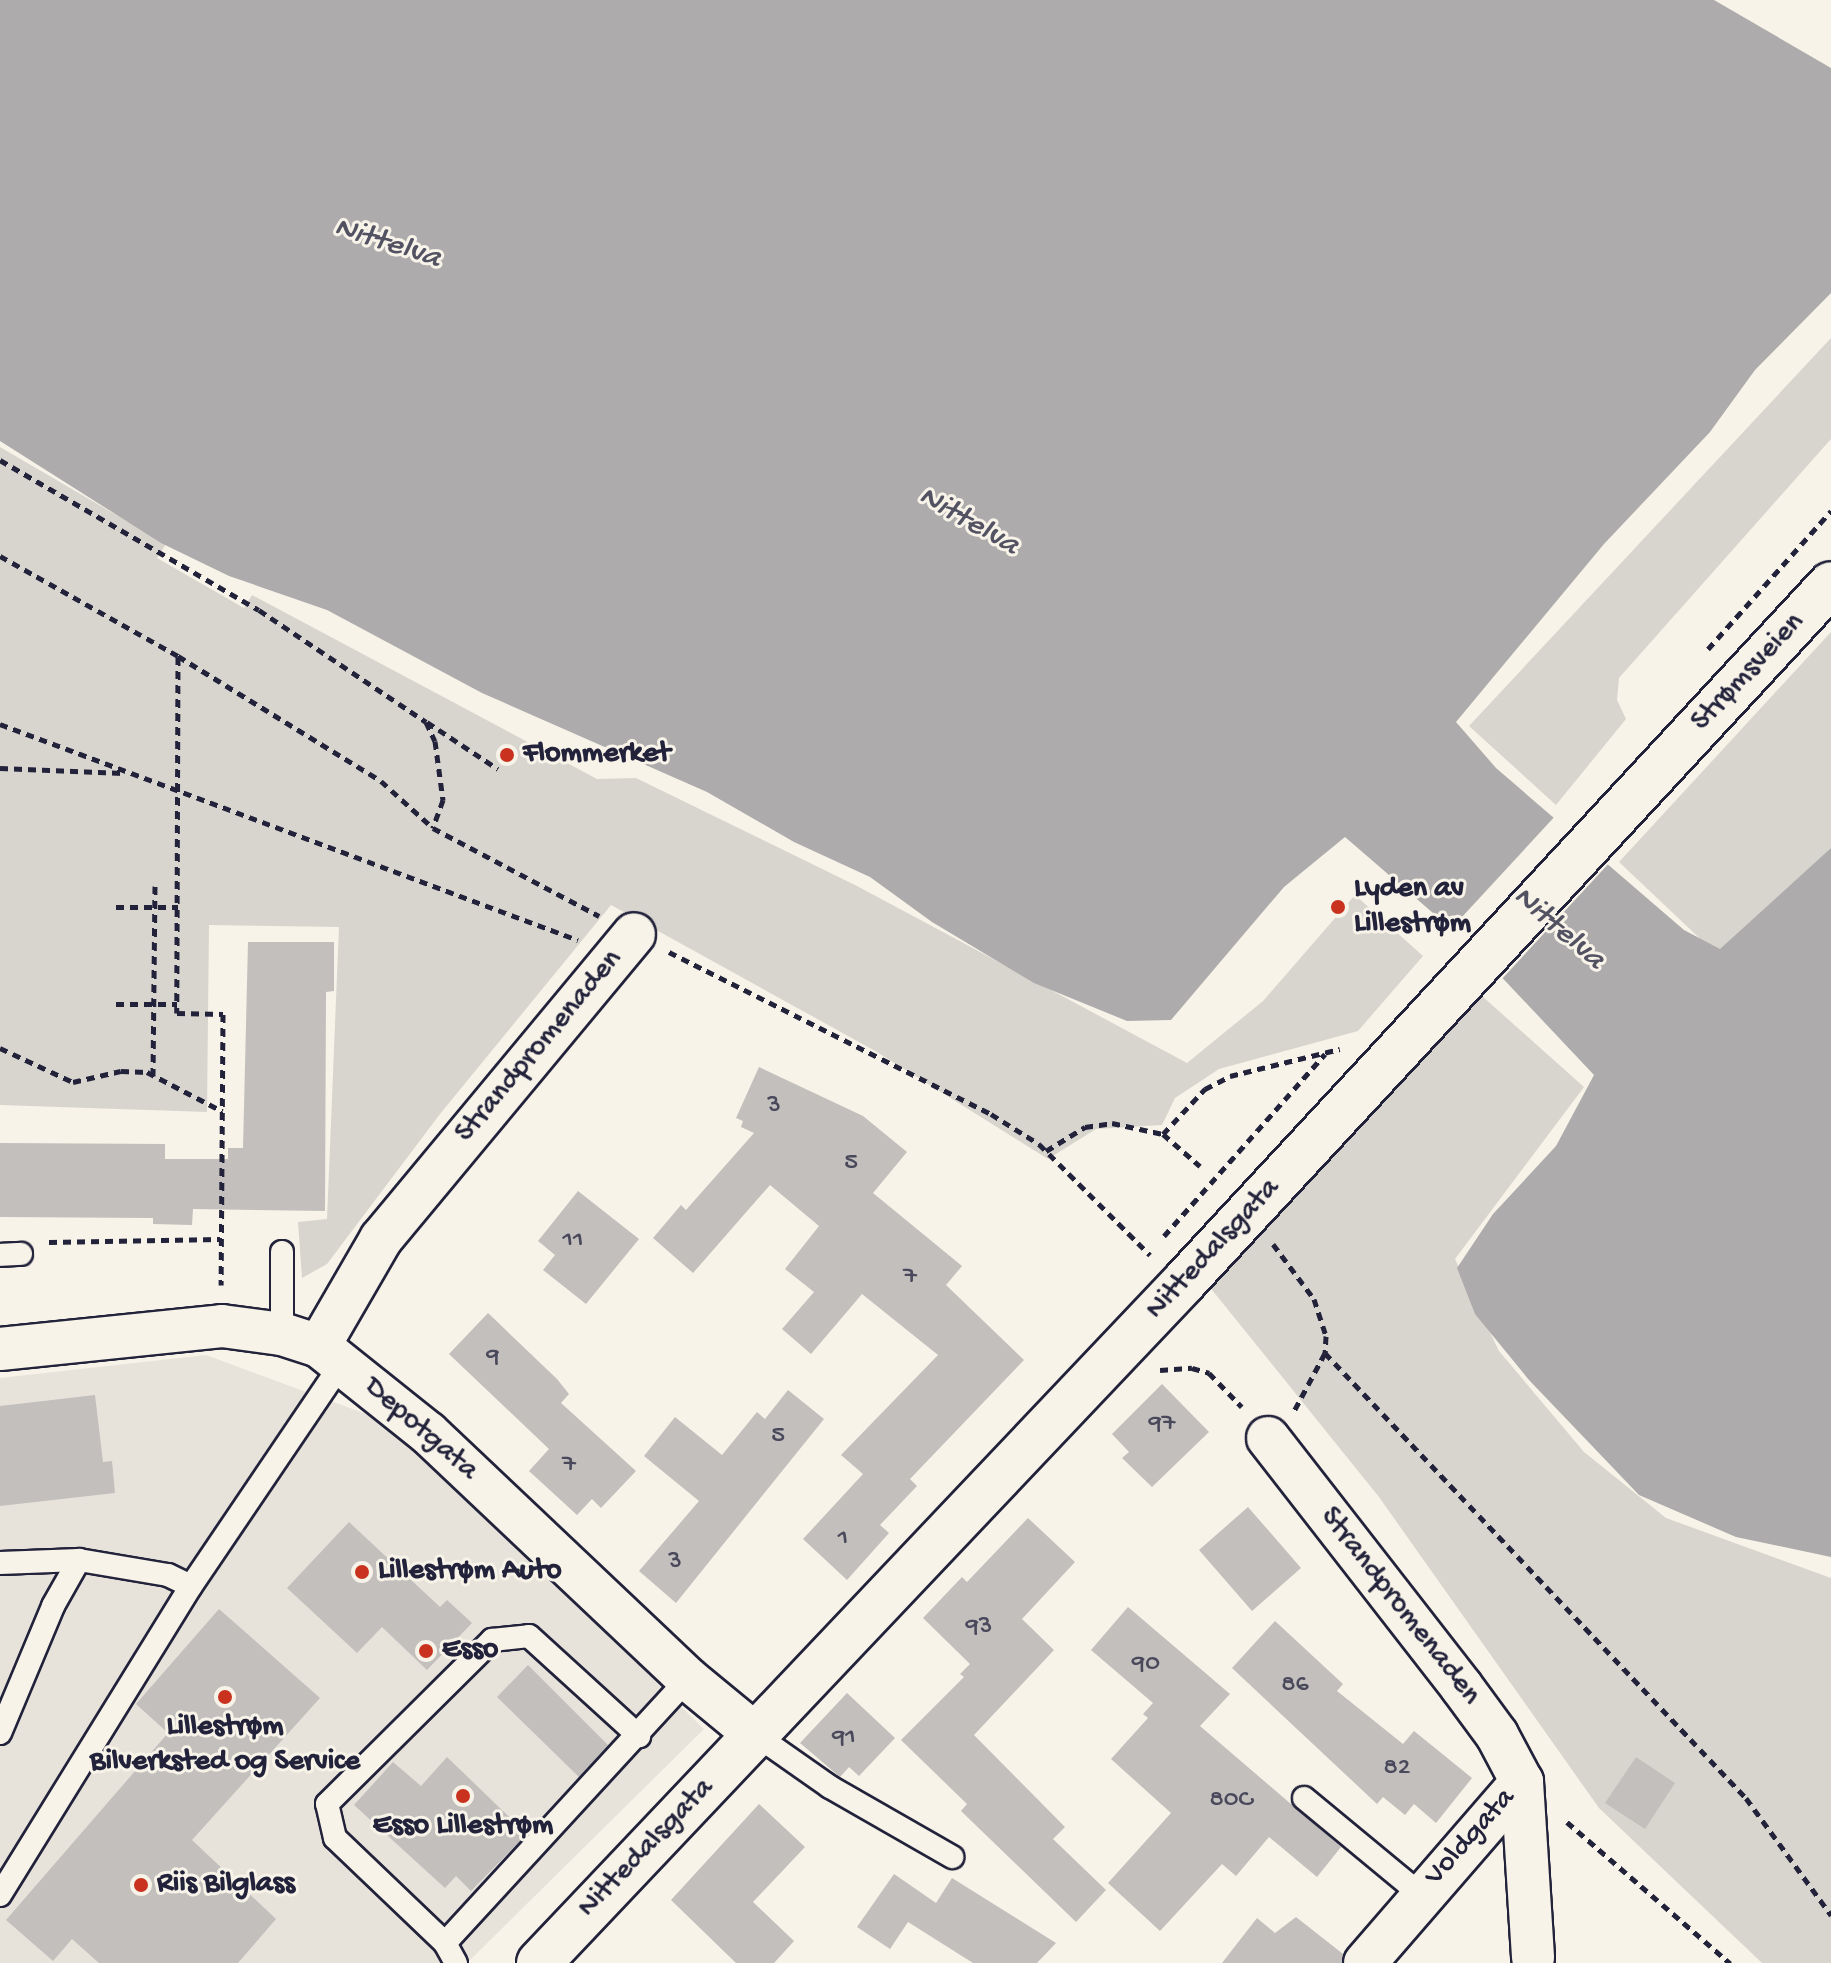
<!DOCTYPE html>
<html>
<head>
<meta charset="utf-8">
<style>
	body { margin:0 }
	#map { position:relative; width:1831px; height:1963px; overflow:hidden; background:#f7f3e8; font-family:"Gochi Hand",sans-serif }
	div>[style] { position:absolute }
	.built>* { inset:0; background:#e7e3db }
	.green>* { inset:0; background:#d8d5cf }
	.water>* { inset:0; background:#aeabad }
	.pier>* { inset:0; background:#f7f3e8 }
	.building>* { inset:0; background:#c2bfbd }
	.path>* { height:5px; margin-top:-2.5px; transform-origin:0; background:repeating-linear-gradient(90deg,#22223b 0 8px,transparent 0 14px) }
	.roads { filter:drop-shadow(2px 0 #22223b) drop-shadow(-2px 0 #22223b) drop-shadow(0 2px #22223b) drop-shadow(0 -2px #22223b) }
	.lane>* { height:22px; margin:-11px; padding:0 11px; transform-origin:11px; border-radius:11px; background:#f7f3e8 }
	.street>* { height:42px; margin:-21px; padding:0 21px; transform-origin:21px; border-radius:21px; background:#f7f3e8 }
	.secondary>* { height:44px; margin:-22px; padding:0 22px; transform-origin:22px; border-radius:22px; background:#f7f3e8 }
	.dots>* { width:22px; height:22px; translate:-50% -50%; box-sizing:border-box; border:4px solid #f7f3e8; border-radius:50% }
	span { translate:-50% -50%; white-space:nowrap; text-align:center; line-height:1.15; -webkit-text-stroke:6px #f7f3e8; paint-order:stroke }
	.number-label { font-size:26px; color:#4a495c }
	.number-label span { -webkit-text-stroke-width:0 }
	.street-label { font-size:30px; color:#22223b }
	.poi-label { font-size:30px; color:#22223b; font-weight:700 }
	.left { translate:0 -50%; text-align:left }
	.water-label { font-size:32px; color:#535263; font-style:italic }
</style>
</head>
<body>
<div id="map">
	<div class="built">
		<i style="clip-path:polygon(206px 1355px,393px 1424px,704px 1729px,467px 1963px,0 1963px,0 1378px)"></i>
	</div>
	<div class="green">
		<i style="clip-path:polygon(1831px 338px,1831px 439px,1619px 678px,1617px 700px,1626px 719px,1556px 805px,1469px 726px)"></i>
		<i style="clip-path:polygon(0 447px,166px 544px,157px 558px,244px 608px,252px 595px,597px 779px,636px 778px,857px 886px,1187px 1063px,1263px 1001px,1355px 895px,1423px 956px,1358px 1031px,1219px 1069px,1175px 1098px,1162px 1125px,1096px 1129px,1048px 1159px,877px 1052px,611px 905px,440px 1114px,327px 1264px,302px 1278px,298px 1222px,327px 1219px,339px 927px,209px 925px,207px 1112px,0 1105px)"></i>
		<i style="clip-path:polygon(1831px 632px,1831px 861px,1731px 968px,1619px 862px)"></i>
		<i style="clip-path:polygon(1473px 988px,1584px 1087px,1455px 1259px,1499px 1351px,1584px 1452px,1666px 1518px,1831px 1578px,1831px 1963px,1762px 1963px,1599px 1808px,1379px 1497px,1200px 1275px)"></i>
	</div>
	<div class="water">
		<i style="clip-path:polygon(0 0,1714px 0,1831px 68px,1831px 293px,1755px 370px,1710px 432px,1604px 544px,1456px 722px,1496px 768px,1684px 930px,1720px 949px,1831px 848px,1831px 1557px,1736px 1537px,1639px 1495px,1529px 1380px,1475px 1314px,1457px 1268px,1493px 1214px,1556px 1146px,1594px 1075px,1477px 951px,1345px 837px,1284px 887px,1171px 1020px,1127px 1021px,1034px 983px,932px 922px,870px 877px,794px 842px,707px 792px,482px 693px,327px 610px,229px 576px,161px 543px,0 441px)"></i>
	</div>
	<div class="pier">
		<i style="clip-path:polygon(1558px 813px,1612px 860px,1500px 981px,1449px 931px)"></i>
	</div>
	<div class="building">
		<i style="clip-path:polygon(248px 942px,334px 942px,334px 991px,326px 992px,325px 1211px,193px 1209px,192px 1225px,153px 1224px,153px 1218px,0 1217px,0 1143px,165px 1144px,165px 1159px,228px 1159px,228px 1148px,243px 1148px)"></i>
		<i style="clip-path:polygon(759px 1067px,863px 1116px,907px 1152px,873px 1193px,962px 1266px,946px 1285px,1024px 1360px,910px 1479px,917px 1486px,880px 1525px,889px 1533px,847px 1580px,803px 1539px,863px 1474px,841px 1455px,938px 1355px,862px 1294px,811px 1354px,782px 1329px,814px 1292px,785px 1269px,819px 1226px,770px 1185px,693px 1273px,653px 1238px,681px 1205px,686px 1210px,754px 1133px,741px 1127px,743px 1121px,736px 1118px)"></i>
		<i style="clip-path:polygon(578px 1191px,639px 1239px,586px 1304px,543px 1270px,555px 1255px,538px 1241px)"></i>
		<i style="clip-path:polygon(488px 1313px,557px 1379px,569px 1394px,561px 1403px,636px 1471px,601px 1508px,592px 1499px,577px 1515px,529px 1471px,549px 1449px,449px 1354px)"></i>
		<i style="clip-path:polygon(1162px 1384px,1209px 1432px,1152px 1487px,1122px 1458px,1129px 1452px,1112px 1434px)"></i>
		<i style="clip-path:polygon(788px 1390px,824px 1419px,676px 1603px,639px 1571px,699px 1501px,644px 1456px,675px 1417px,722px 1455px,757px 1412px,765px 1419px)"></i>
		<i style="clip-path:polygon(95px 1395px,103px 1462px,112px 1461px,115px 1493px,0 1506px,0 1406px)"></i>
		<i style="clip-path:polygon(1248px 1507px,1301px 1568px,1252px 1611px,1199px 1550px)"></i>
		<i style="clip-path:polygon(1028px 1518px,1075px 1562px,1022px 1619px,1054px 1650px,974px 1735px,1065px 1827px,1053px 1839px,1106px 1890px,1076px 1922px,961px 1811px,967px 1804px,901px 1740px,964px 1677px,960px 1674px,970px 1664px,923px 1618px,962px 1577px,967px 1582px)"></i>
		<i style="clip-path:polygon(349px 1522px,440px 1607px,447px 1600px,472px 1623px,427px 1670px,382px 1627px,357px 1653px,287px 1588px)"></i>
		<i style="clip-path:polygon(1128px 1607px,1230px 1694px,1200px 1726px,1341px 1847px,1317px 1877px,1269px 1837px,1236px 1876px,1222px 1864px,1160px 1931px,1108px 1883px,1171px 1813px,1111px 1759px,1148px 1718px,1143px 1714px,1153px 1703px,1091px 1650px)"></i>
		<i style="clip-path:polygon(219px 1609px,320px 1698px,192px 1840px,276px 1919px,238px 1963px,99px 1963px,72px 1939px,53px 1961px,6px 1920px,168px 1733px,136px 1704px)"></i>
		<i style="clip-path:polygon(1275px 1621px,1343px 1684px,1337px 1691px,1403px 1744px,1414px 1731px,1472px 1778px,1436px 1823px,1414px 1804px,1405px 1815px,1383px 1797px,1377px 1804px,1232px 1668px)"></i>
		<i style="clip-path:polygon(528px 1665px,608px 1745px,579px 1777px,497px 1697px)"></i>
		<i style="clip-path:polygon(847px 1693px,895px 1738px,859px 1776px,849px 1767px,840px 1777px,800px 1743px)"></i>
		<i style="clip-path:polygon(447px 1757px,527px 1834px,471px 1891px,456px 1876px,445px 1888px,354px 1805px,393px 1762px,421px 1786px)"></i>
		<i style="clip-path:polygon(1636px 1757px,1675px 1783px,1645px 1829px,1605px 1803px)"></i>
		<i style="clip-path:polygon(759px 1804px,805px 1847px,753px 1902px,794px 1941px,774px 1963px,736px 1963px,671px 1900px)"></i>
		<i style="clip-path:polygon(894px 1874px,936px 1903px,952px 1878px,1056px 1943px,1037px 1963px,973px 1963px,908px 1922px,890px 1949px,857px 1927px)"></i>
		<i style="clip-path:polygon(1296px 1917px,1343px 1954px,1342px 1963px,1222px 1963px,1257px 1918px,1275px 1933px)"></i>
	</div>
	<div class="path">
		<i style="left:0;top:460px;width:299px;rotate:30.1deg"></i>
		<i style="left:259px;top:610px;width:201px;rotate:33.8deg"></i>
		<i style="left:426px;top:722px;width:21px;rotate:65deg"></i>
		<i style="left:435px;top:741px;width:60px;rotate:82.3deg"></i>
		<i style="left:443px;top:800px;width:30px;rotate:110deg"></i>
		<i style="left:0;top:556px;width:204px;rotate:29.3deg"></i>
		<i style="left:178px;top:656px;width:238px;rotate:31.6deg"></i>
		<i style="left:381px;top:781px;width:70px;rotate:42.1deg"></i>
		<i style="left:433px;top:828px;width:188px;rotate:27.9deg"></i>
		<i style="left:1708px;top:649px;width:185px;rotate:-48.3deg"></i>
		<i style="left:178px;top:657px;width:356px;rotate:90.2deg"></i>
		<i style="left:177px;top:1013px;width:46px;rotate:1.2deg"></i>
		<i style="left:223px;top:1014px;width:271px;rotate:90.4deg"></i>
		<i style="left:427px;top:722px;width:85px;rotate:33.5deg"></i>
		<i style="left:0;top:724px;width:617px;rotate:20.49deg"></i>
		<i style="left:0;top:768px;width:123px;rotate:2.3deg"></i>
		<i style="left:116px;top:907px;width:62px"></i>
		<i style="left:669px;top:952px;width:360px;rotate:26.7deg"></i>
		<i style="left:991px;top:1114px;width:57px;rotate:32deg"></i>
		<i style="left:1039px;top:1144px;width:157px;rotate:45deg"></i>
		<i style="left:116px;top:1004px;width:61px"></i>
		<i style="left:0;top:1048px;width:81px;rotate:25deg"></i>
		<i style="left:73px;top:1082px;width:49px;rotate:-12.9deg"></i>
		<i style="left:121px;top:1071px;width:26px;rotate:2deg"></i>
		<i style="left:147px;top:1072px;width:85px;rotate:27.5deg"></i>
		<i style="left:153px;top:1076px;width:190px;rotate:-89.4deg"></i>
		<i style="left:1163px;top:1134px;width:62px;rotate:-47deg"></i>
		<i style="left:1205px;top:1089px;width:28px;rotate:-27deg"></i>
		<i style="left:1230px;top:1076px;width:113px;rotate:-13.8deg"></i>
		<i style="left:1046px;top:1151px;width:46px;rotate:-31.6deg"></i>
		<i style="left:1085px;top:1127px;width:27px;rotate:-8deg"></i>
		<i style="left:1112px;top:1123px;width:52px;rotate:12.2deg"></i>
		<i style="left:1163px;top:1134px;width:49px;rotate:40.9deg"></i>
		<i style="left:1164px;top:1236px;width:243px;rotate:-48.5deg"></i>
		<i style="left:49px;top:1242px;width:171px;rotate:-1deg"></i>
		<i style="left:1273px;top:1244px;width:69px;rotate:53.3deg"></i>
		<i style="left:1314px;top:1299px;width:39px;rotate:72deg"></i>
		<i style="left:1326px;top:1336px;width:17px;rotate:93deg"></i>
		<i style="left:1325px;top:1353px;width:66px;rotate:118.1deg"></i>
		<i style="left:1325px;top:1353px;width:613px;rotate:46.59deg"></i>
		<i style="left:1746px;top:1798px;width:145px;rotate:54deg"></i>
		<i style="left:1160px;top:1370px;width:32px;rotate:-4deg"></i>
		<i style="left:1192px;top:1368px;width:18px;rotate:16deg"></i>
		<i style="left:1209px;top:1373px;width:47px;rotate:45.9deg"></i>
		<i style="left:1567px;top:1822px;width:216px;rotate:40.9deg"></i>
	</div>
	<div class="roads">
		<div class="lane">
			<i style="left:282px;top:1252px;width:82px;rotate:90deg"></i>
			<i style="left:0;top:1255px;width:21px;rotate:-3deg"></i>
			<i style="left:0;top:1563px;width:79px;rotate:-2.2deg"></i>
			<i style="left:79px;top:1560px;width:90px;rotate:9.6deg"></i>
			<i style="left:168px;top:1575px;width:25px;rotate:26deg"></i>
			<i style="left:0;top:1733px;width:138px;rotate:-67.3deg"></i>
			<i style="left:53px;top:1606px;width:53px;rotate:-60.5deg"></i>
			<i style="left:756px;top:1735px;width:90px;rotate:35.1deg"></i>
			<i style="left:830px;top:1787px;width:141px;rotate:29.8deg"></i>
			<i style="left:1304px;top:1798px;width:151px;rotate:39.6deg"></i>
			<i style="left:0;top:1895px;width:363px;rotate:-58.3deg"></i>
			<i style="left:191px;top:1586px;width:269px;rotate:-55.9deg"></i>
			<i style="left:445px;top:1943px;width:152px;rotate:-136.3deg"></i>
			<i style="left:335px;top:1838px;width:35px;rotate:-103deg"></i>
			<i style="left:327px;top:1804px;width:233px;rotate:-44.8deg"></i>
			<i style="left:492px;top:1640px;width:37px;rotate:-6deg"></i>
			<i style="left:529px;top:1636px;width:149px;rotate:42.3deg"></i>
			<i style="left:456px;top:1963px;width:23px;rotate:-119deg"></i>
			<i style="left:445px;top:1943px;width:359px;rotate:-47.4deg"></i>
		</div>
		<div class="street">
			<i style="left:319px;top:1346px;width:124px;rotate:-59.9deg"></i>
			<i style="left:381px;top:1239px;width:396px;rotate:-50.3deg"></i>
			<i style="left:0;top:1349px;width:223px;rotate:-5.9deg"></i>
			<i style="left:222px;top:1326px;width:61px;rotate:7.6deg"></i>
			<i style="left:282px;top:1334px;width:39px;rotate:18deg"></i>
			<i style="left:319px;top:1346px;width:139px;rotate:38.6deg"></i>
			<i style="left:428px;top:1433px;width:358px;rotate:43.4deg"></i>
			<i style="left:688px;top:1679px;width:88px;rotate:39.5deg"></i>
			<i style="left:1268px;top:1438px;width:314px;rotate:52.1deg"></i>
			<i style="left:1461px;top:1686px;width:61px;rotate:53.7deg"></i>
			<i style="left:1497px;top:1735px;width:53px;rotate:62deg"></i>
			<i style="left:1522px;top:1782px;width:176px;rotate:86.4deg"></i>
			<i style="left:1365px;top:1963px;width:240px;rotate:-49.1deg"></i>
		</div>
		<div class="secondary">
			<i style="left:539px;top:1963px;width:939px;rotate:-46.55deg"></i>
			<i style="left:1185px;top:1281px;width:950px;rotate:-47.17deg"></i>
		</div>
	</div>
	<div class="dots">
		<i style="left:507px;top:755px;background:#c8321e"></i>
		<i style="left:1338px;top:907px;background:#c8321e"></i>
		<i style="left:362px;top:1572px;background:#c8321e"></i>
		<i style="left:426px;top:1651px;background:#c8321e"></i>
		<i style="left:225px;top:1697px;background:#c8321e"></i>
		<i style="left:463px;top:1796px;background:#c8321e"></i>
		<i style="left:141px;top:1885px;background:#c8321e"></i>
	</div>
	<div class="number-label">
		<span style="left:774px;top:1107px">3</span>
		<span style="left:851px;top:1164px">5</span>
		<span style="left:573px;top:1242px">11</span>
		<span style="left:910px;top:1278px">7</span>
		<span style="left:493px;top:1358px">9</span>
		<span style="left:1162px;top:1425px">97</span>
		<span style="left:778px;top:1437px">5</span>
		<span style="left:569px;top:1466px">7</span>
		<span style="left:843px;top:1540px">1</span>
		<span style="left:675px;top:1563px">3</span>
		<span style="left:979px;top:1628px">93</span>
		<span style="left:1146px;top:1665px">90</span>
		<span style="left:1295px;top:1686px">86</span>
		<span style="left:844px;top:1739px">91</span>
		<span style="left:1397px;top:1769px">82</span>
		<span style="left:1231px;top:1801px">80C</span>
	</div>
	<div class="street-label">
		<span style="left:1749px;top:673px;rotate:-47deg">Strømsveien</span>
		<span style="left:540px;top:1047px;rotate:-50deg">Strandpromenaden</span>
		<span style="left:1214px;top:1250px;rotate:-47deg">Nittedalsgata</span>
		<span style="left:420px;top:1430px;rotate:41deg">Depotgata</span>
		<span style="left:1399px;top:1607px;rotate:52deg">Strandpromenaden</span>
		<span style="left:1471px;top:1838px;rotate:-48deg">Voldgata</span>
		<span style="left:647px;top:1849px;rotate:-46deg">Nittedalsgata</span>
	</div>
	<div class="poi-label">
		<span class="left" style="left:523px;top:755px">Flommerket</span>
		<span class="left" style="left:1354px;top:907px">Lyden av<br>Lillestrøm</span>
		<span class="left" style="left:378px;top:1572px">Lillestrøm Auto</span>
		<span class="left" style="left:442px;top:1651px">Esso</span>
		<span style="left:225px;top:1745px">Lillestrøm<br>Bilverksted og Service</span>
		<span style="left:463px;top:1827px">Esso Lillestrøm</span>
		<span class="left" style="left:157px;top:1885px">Riis Bilglass</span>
	</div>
	<div class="water-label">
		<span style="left:387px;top:244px;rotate:18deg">Nittelva</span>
		<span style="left:968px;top:522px;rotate:30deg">Nittelva</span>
		<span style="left:1558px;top:929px;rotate:41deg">Nittelva</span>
	</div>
</div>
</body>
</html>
